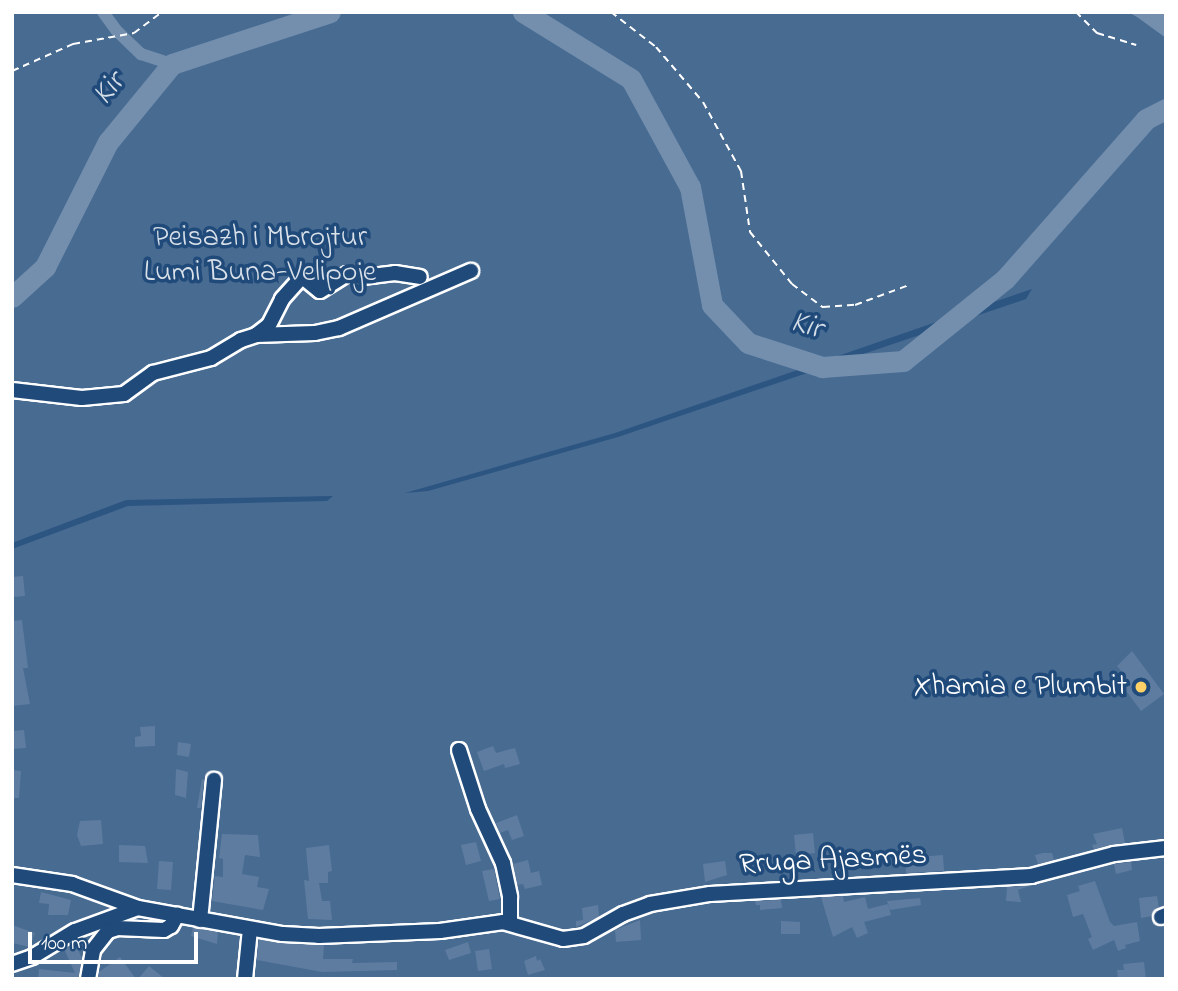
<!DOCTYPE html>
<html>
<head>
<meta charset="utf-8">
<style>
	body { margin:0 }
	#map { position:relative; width:1178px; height:991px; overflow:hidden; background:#2c5582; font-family:"Indie Flower",sans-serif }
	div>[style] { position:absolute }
	.green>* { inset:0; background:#486b92 }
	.water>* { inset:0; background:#748fad }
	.canal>* { height:12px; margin:-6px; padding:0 6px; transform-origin:6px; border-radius:6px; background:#748fad }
	.river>* { height:21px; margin:-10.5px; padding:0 10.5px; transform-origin:10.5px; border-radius:10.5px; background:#748fad }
	.building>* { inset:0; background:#5e7c9f }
	.path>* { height:2px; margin-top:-1px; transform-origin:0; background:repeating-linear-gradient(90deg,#fff 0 7px,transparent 0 12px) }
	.roads { filter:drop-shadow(2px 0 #fff) drop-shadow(-2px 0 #fff) drop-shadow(0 2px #fff) drop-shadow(0 -2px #fff) }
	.minor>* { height:14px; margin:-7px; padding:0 7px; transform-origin:7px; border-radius:7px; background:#1f4a7a }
	.dots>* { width:19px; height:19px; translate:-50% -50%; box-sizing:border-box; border:4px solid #1f4a7a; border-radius:50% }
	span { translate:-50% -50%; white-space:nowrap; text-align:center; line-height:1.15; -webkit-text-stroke:7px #1f4a7a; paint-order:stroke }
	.park-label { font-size:30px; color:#dae1e9 }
	.poi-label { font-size:30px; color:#fff }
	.right { translate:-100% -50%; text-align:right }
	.street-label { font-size:30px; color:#fff }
	.water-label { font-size:32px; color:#d5dde6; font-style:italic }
	.frame { position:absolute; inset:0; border:14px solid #fff; pointer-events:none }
	.scale { position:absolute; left:28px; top:932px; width:170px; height:32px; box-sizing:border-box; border:4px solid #fff; border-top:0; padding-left:9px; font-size:21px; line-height:24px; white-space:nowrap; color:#fff; -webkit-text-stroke:5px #1f4a7a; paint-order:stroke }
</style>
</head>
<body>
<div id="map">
	<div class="green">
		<i style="clip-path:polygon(evenodd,12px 12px,1166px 12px,1166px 979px,12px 979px,12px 549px,128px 506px,327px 501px,333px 496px,126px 500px,12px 543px,12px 12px,1032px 289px,1026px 299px,618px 437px,428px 491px,405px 493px,615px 433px,1032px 289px)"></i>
	</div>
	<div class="water">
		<i style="clip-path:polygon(1128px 12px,1166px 12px,1166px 38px,1137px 17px)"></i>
	</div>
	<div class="canal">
		<i style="left:103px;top:12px;width:22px;rotate:54deg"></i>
		<i style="left:116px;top:30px;width:35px;rotate:44deg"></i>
		<i style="left:141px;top:54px;width:33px;rotate:18deg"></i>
	</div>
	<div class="river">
		<i style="left:523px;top:12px;width:127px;rotate:31.8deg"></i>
		<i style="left:631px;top:79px;width:123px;rotate:61.4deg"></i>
		<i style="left:690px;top:187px;width:120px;rotate:79.4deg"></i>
		<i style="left:712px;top:305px;width:52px;rotate:46.5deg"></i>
		<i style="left:748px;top:343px;width:78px;rotate:18deg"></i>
		<i style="left:822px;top:367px;width:81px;rotate:-4.2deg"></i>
		<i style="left:903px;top:361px;width:131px;rotate:-38.8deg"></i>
		<i style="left:1005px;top:279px;width:213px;rotate:-48.6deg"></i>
		<i style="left:1146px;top:119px;width:22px;rotate:-27deg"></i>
		<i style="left:12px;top:297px;width:45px;rotate:-42.3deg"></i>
		<i style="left:45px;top:267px;width:140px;rotate:-63.3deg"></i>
		<i style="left:108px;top:142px;width:101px;rotate:-50.6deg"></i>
		<i style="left:172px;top:64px;width:166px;rotate:-18.2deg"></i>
	</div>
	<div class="building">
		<i style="clip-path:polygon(23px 576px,25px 596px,12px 597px,12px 577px)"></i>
		<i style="clip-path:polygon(22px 620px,28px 668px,23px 668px,30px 704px,12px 706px,12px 621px)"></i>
		<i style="clip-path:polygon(1132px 651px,1164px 694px,1141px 711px,1118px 680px,1122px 672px,1117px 666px)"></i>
		<i style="clip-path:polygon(155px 726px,155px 746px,135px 747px,135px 737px,141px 736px,140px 727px)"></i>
		<i style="clip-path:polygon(24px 730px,26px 748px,12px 749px,12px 731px)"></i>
		<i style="clip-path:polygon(178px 742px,191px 744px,189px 757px,177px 755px)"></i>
		<i style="clip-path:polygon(493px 746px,496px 753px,515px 748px,520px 764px,505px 768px,504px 764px,484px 771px,477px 752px)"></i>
		<i style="clip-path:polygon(176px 769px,188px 772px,186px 798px,175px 795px)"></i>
		<i style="clip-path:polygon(12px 770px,21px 771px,19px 798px,12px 798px)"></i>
		<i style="clip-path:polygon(202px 779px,204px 780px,201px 808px,197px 808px)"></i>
		<i style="clip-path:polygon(517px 815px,524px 836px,512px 840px,508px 830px,500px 833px,496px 823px)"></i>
		<i style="clip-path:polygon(101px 820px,103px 844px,81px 846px,77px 835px,80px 821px)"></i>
		<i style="clip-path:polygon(1122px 828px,1125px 843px,1094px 849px,1092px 845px,1097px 844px,1093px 834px)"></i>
		<i style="clip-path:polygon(813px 833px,815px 853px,796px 855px,794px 835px)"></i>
		<i style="clip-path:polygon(222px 834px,258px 835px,260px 857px,245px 855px,242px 874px,259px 877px,257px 887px,269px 889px,263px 910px,212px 901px,215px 876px,223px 877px,223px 859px,219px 858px)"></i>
		<i style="clip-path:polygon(476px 842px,481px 861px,466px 865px,461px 845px)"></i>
		<i style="clip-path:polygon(119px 845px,145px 846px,148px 863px,119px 862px)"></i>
		<i style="clip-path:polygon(329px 845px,332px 871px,328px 872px,328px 883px,319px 883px,322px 901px,330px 901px,332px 920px,308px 919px,304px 880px,309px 881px,306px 848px)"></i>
		<i style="clip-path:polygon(1043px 853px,1052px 853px,1054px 860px,1038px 864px,1035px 855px)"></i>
		<i style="clip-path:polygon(943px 855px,944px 871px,906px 873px,905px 858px)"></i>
		<i style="clip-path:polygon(528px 860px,531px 873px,539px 871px,542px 885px,525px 889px,523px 884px,517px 885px,513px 864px)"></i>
		<i style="clip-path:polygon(159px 861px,173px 862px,171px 890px,157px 889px)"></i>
		<i style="clip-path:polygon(725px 861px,727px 875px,705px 882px,703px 864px)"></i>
		<i style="clip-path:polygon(1131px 862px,1132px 870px,1116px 874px,1114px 864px)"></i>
		<i style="clip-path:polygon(494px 869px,500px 899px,489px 901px,482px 871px)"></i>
		<i style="clip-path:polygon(1095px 881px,1110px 922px,1114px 926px,1137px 922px,1140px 941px,1125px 945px,1126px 948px,1118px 951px,1114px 940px,1093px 950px,1088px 939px,1092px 937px,1083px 914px,1073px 917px,1067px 895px,1080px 891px,1078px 886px)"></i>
		<i style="clip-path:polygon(1029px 886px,1018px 890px,1021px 902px,1006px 901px,1007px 887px)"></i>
		<i style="clip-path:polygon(41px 892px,71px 900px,68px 915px,48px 915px,49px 904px,39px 903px)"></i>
		<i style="clip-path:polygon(843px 896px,844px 902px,865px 897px,868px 909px,888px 904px,891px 915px,864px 922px,868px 933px,857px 938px,852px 927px,833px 937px,821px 897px)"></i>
		<i style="clip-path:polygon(1157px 896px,1159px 908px,1152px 916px,1141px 918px,1139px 898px)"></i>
		<i style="clip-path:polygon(920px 898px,921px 905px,890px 910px,887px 901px)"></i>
		<i style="clip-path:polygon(781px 900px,782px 908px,760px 910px,760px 905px,756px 905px,755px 901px)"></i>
		<i style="clip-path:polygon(598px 905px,599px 917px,576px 927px,576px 921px,583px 920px,582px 908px)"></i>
		<i style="clip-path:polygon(640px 920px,641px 940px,616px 942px,615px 930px)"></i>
		<i style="clip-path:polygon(781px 921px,800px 922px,800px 934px,781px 934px)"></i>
		<i style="clip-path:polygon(12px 925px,35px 933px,30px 947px,12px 943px)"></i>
		<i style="clip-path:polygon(193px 928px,218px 932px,217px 944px,191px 936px)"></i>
		<i style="clip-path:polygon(259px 939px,324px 945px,323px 959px,353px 959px,352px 963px,397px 962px,397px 970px,322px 972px,257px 960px)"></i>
		<i style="clip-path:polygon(75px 942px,82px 959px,79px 979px,38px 979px,39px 969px,75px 973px,64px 949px)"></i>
		<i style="clip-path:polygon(468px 942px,471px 953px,449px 960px,445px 950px)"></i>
		<i style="clip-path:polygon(489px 949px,492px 969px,478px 971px,475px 951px)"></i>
		<i style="clip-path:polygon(536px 956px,537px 961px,540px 959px,545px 970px,528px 975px,524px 961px)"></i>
		<i style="clip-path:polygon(120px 957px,136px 979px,98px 979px,99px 972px)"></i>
		<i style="clip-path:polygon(1144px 962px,1146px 979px,1118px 979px,1117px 970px,1124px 970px,1123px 964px)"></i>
		<i style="clip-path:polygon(149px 966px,165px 979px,138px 979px)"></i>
	</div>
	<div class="path">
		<i style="left:611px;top:12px;width:57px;rotate:37.9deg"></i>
		<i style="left:656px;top:47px;width:72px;rotate:49.5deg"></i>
		<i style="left:703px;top:102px;width:79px;rotate:61.2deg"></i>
		<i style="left:741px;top:171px;width:62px;rotate:81.6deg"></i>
		<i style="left:750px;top:232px;width:67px;rotate:51.1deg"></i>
		<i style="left:792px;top:284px;width:39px;rotate:37deg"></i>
		<i style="left:823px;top:307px;width:32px;rotate:-4deg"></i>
		<i style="left:855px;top:305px;width:58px;rotate:-20.3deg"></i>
		<i style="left:1076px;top:12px;width:30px;rotate:45deg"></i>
		<i style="left:1097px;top:33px;width:41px;rotate:17.1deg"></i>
		<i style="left:12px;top:71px;width:67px;rotate:-23.9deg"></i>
		<i style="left:73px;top:44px;width:62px;rotate:-10.2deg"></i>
		<i style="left:134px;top:33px;width:35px;rotate:-37deg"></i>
	</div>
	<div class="roads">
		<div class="minor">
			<i style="left:256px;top:335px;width:16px;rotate:-38deg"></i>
			<i style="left:269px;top:325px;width:29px;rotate:-63deg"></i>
			<i style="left:282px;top:299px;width:27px;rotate:-48deg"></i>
			<i style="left:300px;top:279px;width:5px"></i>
			<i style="left:305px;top:279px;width:19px;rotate:39deg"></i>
			<i style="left:320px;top:291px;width:32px;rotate:-32deg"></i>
			<i style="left:347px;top:274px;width:16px;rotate:11deg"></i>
			<i style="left:363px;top:277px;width:32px;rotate:-7deg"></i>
			<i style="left:395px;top:273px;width:25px;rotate:9deg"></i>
			<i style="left:12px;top:390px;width:70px;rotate:6.5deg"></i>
			<i style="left:82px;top:398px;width:42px;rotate:-5.4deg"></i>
			<i style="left:124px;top:394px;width:36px;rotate:-36deg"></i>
			<i style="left:153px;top:373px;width:60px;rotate:-14.5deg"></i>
			<i style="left:211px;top:358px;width:35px;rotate:-31deg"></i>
			<i style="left:241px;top:340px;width:16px;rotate:-18deg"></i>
			<i style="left:256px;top:335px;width:59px;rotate:-1.9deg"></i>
			<i style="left:315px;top:333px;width:25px;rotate:-12deg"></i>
			<i style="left:339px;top:328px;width:144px;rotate:-23.4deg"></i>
			<i style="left:459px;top:750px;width:62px;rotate:72.1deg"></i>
			<i style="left:478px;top:809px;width:60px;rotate:65.2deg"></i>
			<i style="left:503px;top:863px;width:35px;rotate:78deg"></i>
			<i style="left:510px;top:897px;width:26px;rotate:90deg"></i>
			<i style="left:12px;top:875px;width:61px;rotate:8.5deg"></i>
			<i style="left:72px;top:884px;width:70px;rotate:20deg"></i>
			<i style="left:138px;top:908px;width:147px;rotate:10.2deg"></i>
			<i style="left:283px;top:934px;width:36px;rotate:3deg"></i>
			<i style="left:319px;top:936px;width:121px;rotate:-2.4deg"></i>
			<i style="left:440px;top:931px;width:64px;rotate:-8.1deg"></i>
			<i style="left:503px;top:922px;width:62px;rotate:15.8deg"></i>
			<i style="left:563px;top:939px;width:21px;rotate:-8deg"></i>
			<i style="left:584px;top:936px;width:45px;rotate:-29.4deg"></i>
			<i style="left:623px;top:914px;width:29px;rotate:-20deg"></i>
			<i style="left:650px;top:904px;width:61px;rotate:-9.5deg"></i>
			<i style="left:710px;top:894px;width:322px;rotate:-3.2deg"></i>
			<i style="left:1031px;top:876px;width:86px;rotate:-14.8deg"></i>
			<i style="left:1114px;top:854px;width:52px;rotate:-6.6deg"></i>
			<i style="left:1161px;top:917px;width:5px;rotate:-22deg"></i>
			<i style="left:200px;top:920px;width:141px;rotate:-84.3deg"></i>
			<i style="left:12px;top:964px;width:21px;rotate:-19deg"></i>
			<i style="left:32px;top:957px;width:50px;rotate:-31.2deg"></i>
			<i style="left:75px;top:931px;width:67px;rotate:-20.1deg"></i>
			<i style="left:88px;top:979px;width:29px;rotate:-80deg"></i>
			<i style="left:93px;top:950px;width:24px;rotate:-52deg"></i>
			<i style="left:108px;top:931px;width:9px;rotate:-18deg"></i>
			<i style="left:117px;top:928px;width:47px;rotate:2.4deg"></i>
			<i style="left:164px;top:930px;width:8px;rotate:-30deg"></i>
			<i style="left:171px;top:926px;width:13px;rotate:-61deg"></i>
			<i style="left:245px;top:979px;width:50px;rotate:-84.3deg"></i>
		</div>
	</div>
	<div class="dots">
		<i style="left:1141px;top:687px;background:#ffd166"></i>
	</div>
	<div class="park-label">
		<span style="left:260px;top:255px">Peisazh i Mbrojtur<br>Lumi Buna-Velipoje</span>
	</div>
	<div class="poi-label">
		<span class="right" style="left:1127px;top:687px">Xhamia e Plumbit</span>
	</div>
	<div class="street-label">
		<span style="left:833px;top:861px;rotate:-3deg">Rruga Ajasmës</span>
	</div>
	<div class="water-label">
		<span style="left:110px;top:90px;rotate:-51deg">Kir</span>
		<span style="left:806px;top:327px;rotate:16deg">Kir</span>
	</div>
	<div class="frame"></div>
	<div class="scale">100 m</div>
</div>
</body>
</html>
